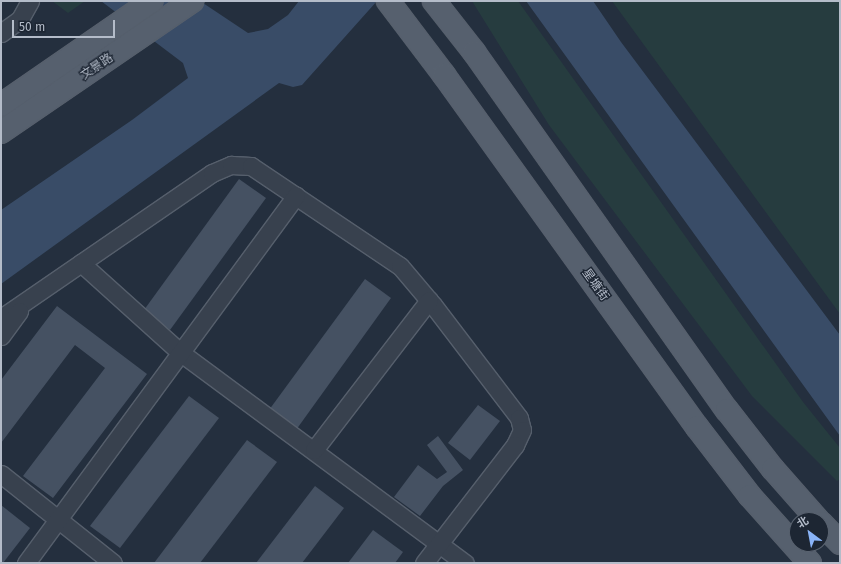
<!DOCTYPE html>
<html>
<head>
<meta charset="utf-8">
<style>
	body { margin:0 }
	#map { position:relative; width:841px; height:564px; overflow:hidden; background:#242f3e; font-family:"Fira Sans","Noto Sans SC",sans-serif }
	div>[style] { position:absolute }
	.green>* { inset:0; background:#263c3f }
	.water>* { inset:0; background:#394c67 }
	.building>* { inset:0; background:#455162 }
	.roads { filter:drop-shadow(1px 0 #565f6c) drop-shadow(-1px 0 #565f6c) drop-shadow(0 1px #565f6c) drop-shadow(0 -1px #565f6c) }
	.minor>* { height:17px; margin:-8.5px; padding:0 8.5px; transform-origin:8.5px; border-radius:8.5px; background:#38414e }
	.major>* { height:22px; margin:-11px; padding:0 11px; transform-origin:11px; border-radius:11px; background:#56606e }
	span { translate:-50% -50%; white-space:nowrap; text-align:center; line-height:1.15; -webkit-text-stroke:3px #1d2633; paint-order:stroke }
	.street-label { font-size:12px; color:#b4bcc9 }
	.frame { position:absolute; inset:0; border:2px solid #b4bcc9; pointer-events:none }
	.north { position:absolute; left:789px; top:512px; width:40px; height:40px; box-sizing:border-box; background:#1d2633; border:1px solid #59626f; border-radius:50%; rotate:328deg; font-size:11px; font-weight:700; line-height:16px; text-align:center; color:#b4bcc9 }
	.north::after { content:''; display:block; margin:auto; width:14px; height:18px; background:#8ab4f8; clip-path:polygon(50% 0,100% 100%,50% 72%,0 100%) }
	.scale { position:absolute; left:12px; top:20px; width:103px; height:18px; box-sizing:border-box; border:2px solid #b4bcc9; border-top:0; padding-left:5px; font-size:12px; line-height:14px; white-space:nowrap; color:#b4bcc9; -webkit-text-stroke:3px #1d2633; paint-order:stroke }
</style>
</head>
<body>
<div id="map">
	<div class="green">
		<i style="clip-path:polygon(52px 1px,85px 1px,68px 13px)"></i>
		<i style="clip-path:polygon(472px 1px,518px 1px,803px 402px,840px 448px,840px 479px,837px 481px,752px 396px,549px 125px)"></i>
		<i style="clip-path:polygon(612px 1px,840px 1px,840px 314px)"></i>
	</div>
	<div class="water">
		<i style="clip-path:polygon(101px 1px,200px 1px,248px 33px,268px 29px,288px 15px,299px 1px,377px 1px,302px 85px,293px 87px,279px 83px,1px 284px,1px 210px,132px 120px,188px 78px,183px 63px)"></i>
		<i style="clip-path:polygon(526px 1px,593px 1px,621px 42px,840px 335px,840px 436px)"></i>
	</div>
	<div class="building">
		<i style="clip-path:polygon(239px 179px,266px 198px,170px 330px,144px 310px)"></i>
		<i style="clip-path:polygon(365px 279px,391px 298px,296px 430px,269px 410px)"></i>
		<i style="clip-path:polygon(57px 306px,147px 374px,53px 498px,23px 476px,105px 368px,75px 345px,1px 443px,1px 380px)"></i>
		<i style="clip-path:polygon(189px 396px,219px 418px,120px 548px,90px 526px)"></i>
		<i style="clip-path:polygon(478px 405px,500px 421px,470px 460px,448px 443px)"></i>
		<i style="clip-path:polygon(438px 436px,463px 470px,443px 486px,420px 516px,394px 497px,418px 465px,437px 479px,447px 472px,427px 445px)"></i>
		<i style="clip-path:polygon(247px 440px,277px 462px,200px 563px,154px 563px)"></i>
		<i style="clip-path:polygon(315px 486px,344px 508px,302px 563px,256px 563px)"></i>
		<i style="clip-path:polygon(1px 505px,30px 528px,3px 563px,1px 563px)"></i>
		<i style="clip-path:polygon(373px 530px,403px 552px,395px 563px,348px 563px)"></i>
	</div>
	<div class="roads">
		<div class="minor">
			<i style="left:1px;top:33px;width:24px;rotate:-36deg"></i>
			<i style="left:20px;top:19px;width:21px;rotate:-61deg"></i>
			<i style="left:81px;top:263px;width:135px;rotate:42deg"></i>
			<i style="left:181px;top:353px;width:353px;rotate:36.5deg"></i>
			<i style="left:1px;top:318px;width:256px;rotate:-34.5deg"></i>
			<i style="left:212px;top:173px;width:21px;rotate:-23deg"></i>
			<i style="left:231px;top:165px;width:20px;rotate:3deg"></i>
			<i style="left:251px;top:166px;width:179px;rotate:33.9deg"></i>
			<i style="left:400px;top:266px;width:51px;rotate:49.8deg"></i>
			<i style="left:433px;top:305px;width:142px;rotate:52.7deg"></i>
			<i style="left:519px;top:418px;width:12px;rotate:76deg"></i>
			<i style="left:522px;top:430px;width:17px;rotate:115deg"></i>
			<i style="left:515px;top:445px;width:149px;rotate:127.6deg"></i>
			<i style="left:1px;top:336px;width:31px;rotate:-54deg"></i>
			<i style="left:314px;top:450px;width:189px;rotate:-52.5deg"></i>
			<i style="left:1px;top:474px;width:143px;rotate:38.5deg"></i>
			<i style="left:26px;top:563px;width:456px;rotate:-53.7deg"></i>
		</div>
		<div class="major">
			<i style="left:388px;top:1px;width:93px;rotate:52.9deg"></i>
			<i style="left:444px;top:75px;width:433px;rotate:54.3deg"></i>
			<i style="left:697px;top:427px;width:87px;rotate:52.5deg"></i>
			<i style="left:750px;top:496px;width:90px;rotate:48.2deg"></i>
			<i style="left:434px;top:1px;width:65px;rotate:51.9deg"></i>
			<i style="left:474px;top:52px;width:438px;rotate:54.8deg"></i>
			<i style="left:727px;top:410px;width:75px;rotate:52.1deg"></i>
			<i style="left:773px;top:469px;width:68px;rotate:48.6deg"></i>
			<i style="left:1px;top:105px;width:183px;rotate:-34.6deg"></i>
			<i style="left:1px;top:132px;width:232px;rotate:-34.4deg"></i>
			<i style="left:821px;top:523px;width:28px;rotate:46deg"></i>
		</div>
	</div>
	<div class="street-label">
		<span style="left:97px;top:67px;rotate:-34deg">文景路</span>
		<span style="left:595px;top:285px;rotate:54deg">星塘街</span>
	</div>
	<div class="frame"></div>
	<div class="north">北</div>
	<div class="scale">50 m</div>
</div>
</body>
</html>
